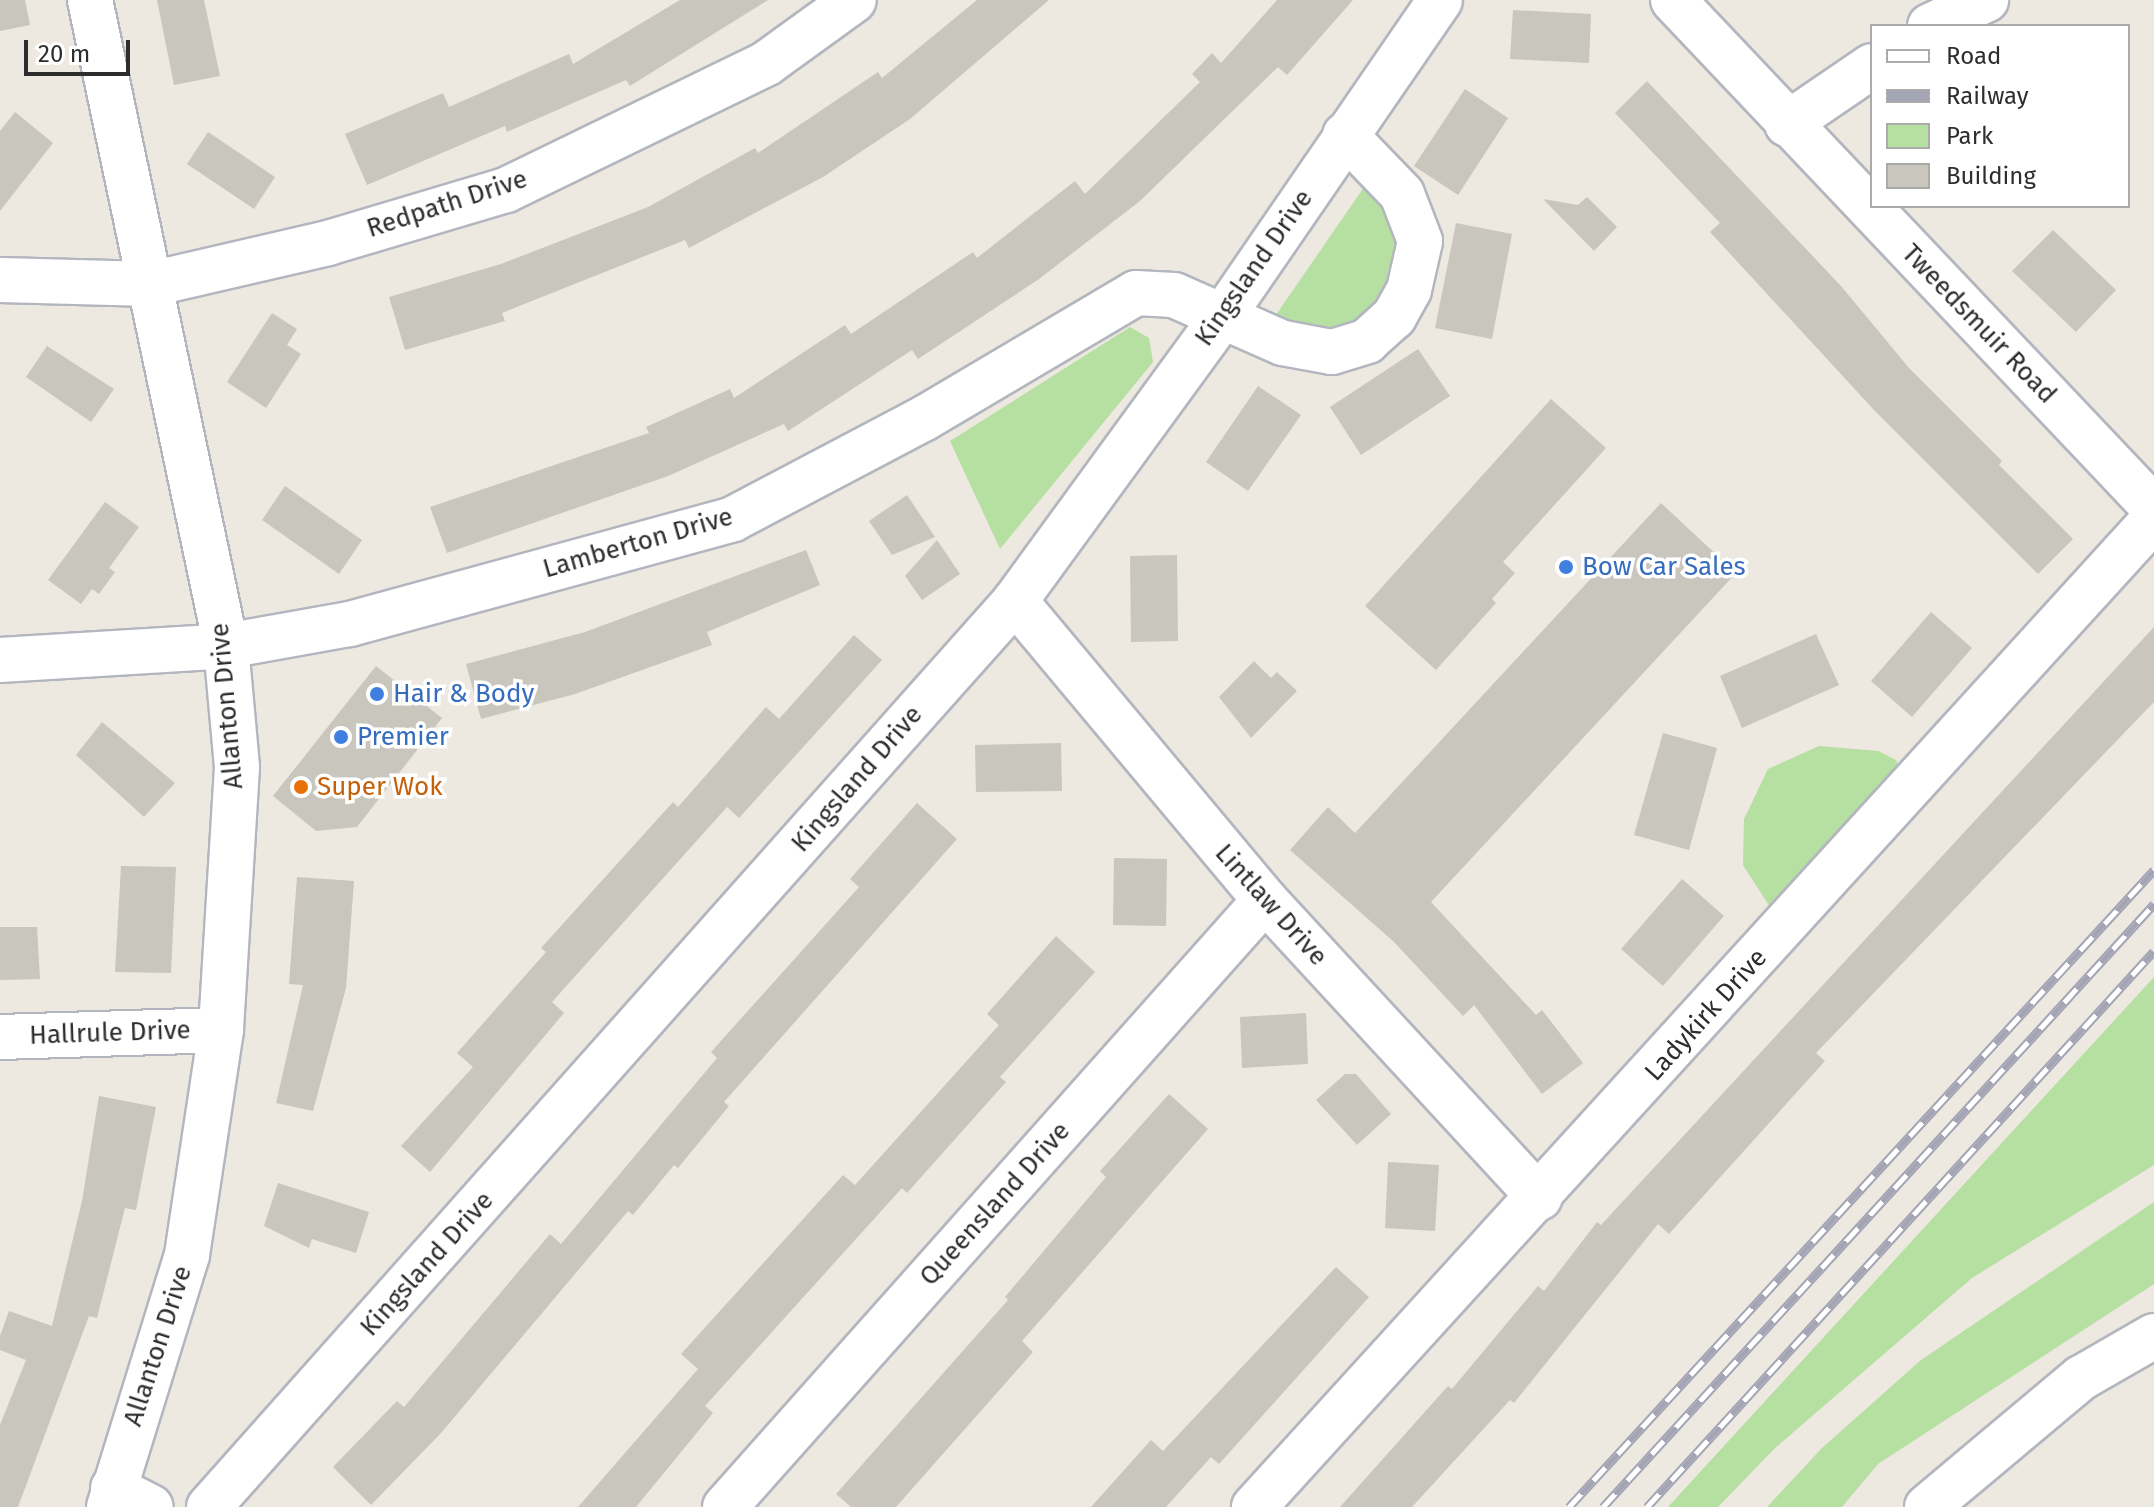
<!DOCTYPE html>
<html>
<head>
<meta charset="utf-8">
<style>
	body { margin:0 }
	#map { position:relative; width:2154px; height:1507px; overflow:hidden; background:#ede8e0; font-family:"Fira Sans",sans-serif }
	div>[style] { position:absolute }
	.green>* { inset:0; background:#b6e0a1 }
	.building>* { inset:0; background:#c9c6be }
	.roads { filter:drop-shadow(2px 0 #b3b6bf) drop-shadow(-2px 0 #b3b6bf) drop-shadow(0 2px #b3b6bf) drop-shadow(0 -2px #b3b6bf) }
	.minor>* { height:44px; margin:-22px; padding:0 22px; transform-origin:22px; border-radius:22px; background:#fff }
	.rail>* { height:9px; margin-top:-4.5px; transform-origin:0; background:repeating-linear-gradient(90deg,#fff 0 18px,#a3a5b5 0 36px); box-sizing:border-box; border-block:2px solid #a3a5b5 }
	.dots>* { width:22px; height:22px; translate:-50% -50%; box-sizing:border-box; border:4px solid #fff; border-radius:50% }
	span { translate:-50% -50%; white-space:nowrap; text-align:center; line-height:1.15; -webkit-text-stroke:7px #fff; paint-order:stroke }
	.street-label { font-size:26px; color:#2d2d2d }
	.shop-label { font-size:26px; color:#366cbe }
	.left { translate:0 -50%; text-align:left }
	.food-label { font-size:26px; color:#c56008 }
	.legend { position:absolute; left:1870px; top:24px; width:260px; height:184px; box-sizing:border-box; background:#fff; border:2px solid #ababab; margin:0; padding:10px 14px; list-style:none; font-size:24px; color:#2d2d2d }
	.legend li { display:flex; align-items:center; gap:16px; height:40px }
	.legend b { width:40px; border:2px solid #ababab }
	.scale { position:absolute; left:24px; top:40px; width:106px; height:36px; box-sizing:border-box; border:4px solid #2d2d2d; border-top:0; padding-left:10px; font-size:24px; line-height:28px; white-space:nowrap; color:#2d2d2d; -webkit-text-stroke:6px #fff; paint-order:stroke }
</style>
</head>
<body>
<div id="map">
	<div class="green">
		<i style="clip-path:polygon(1371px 177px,1394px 196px,1403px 284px,1341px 342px,1269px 325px)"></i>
		<i style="clip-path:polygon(1130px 327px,1149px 338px,1153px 362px,1000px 549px,950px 441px)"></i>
		<i style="clip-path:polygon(1819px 746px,1878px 751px,1896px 760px,1902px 773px,1775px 915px,1743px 865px,1744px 819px,1768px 769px)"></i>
		<i style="clip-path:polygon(2154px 977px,2154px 1165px,1972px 1278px,1775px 1448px,1718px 1507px,1668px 1507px)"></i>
		<i style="clip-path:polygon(2154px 1202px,2154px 1284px,1878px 1464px,1842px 1507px,1767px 1507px,1822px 1448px,1921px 1360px)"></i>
	</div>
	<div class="building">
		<i style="clip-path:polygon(0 0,25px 0,30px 25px,0 31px)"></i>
		<i style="clip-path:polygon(157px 0,204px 0,220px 76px,174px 85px)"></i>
		<i style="clip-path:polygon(680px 0,768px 0,630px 86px,626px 80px,507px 132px,505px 126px,367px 185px,345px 134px,443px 93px,449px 107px,569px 54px,573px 64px)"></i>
		<i style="clip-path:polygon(977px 0,1049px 0,910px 119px,823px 177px,689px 248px,685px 240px,502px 313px,505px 321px,405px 350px,389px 297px,501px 264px,576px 235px,648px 207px,755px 148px,758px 153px,878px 72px,882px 78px)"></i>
		<i style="clip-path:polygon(1277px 0,1353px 0,1287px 75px,1278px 67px,1140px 201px,1039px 279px,918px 359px,912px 350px,788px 431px,784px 424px,668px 476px,447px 553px,430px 507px,649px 433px,646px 427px,730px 389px,734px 398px,845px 325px,851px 334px,973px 252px,977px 258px,1075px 181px,1085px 194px,1200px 82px,1192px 74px,1212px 53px,1221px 63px)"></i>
		<i style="clip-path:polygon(1513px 10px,1591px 14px,1589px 63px,1510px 59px)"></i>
		<i style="clip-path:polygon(1647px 81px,1841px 286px,1909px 368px,2002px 461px,1999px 465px,2073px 539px,2038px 574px,1874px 410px,1710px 232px,1720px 223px,1615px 113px)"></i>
		<i style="clip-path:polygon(1465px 89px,1508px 118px,1458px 195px,1414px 166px)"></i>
		<i style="clip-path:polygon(15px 112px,53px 143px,0 211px,0 131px)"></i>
		<i style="clip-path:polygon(208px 132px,275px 177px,254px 209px,187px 164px)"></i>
		<i style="clip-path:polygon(1587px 197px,1617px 227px,1594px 251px,1543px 199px,1578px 205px)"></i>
		<i style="clip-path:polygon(1456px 223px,1512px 234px,1492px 339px,1435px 328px)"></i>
		<i style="clip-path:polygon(2053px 230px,2116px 290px,2076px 332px,2012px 271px)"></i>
		<i style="clip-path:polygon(272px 313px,297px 329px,287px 345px,301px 354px,266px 408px,227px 382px)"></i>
		<i style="clip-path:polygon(47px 346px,114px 389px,91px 422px,26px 377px)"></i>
		<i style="clip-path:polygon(1418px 349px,1450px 396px,1361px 455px,1330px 407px)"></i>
		<i style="clip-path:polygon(1258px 386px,1301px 415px,1248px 491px,1206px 462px)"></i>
		<i style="clip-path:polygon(1551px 399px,1606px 448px,1503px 562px,1515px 573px,1492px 599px,1496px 603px,1436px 670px,1365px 606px)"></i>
		<i style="clip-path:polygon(285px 486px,362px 540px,339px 574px,262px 520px)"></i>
		<i style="clip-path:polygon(907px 495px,935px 537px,892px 555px,869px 521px)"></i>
		<i style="clip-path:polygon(105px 502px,139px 527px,109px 568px,115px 572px,99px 594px,92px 589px,81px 604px,48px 580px)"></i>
		<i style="clip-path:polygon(1661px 503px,1736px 573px,1431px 902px,1536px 1015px,1542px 1010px,1583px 1063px,1542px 1094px,1474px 1005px,1463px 1016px,1394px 942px,1290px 850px,1328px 807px,1355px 833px)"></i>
		<i style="clip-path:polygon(937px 540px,960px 574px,922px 600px,905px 576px)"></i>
		<i style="clip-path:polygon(806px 550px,820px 585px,707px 632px,712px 645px,575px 694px,481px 719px,466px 664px,585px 632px)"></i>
		<i style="clip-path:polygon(1177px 555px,1178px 641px,1131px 642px,1130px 556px)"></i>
		<i style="clip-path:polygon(1931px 612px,1972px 648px,1912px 717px,1871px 681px)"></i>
		<i style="clip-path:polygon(2154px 627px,2154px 702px,1816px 1053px,1825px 1061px,1669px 1234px,1658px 1224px,1514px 1403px,1510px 1400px,1412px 1507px,1340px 1507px,1448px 1386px,1452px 1389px,1538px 1286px,1544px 1291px,1597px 1222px,1601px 1225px)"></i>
		<i style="clip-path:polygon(1816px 634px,1839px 685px,1742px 728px,1720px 676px)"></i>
		<i style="clip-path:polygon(854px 635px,882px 660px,739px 818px,727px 807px,552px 1002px,564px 1013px,430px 1172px,401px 1146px,473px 1067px,457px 1053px,546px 952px,541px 948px,673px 802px,678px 807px,766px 707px,779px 719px)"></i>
		<i style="clip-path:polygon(1254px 661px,1271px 678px,1277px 672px,1297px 691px,1251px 738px,1219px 697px)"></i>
		<i style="clip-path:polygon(376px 666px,442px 718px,357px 827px,316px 831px,273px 796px)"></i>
		<i style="clip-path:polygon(102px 722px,175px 783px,144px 817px,76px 755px)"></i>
		<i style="clip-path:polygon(1663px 733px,1717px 748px,1689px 850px,1634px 835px)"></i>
		<i style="clip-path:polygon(1061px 743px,1062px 791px,976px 792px,975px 745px)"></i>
		<i style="clip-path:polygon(917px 803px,957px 839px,724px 1102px,729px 1106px,678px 1168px,674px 1165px,633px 1215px,628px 1211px,441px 1433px,371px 1505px,333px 1467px,397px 1401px,404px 1407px,550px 1234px,561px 1244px,717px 1058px,711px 1052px,859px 887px,850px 879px)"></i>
		<i style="clip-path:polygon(1114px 858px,1167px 859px,1166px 926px,1113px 925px)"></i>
		<i style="clip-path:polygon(121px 866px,176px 867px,171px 973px,115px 972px)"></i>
		<i style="clip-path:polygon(297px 877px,354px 881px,346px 988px,313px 1111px,276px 1103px,303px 985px,289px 984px)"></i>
		<i style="clip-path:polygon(1682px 879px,1724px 916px,1663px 986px,1621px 949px)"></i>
		<i style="clip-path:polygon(0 927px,37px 927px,40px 979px,0 980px)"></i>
		<i style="clip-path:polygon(1056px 936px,1095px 972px,1000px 1077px,1006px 1082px,907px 1193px,902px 1188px,705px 1406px,713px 1413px,636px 1507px,578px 1507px,698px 1369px,681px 1354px,843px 1175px,855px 1185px,999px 1025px,987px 1014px)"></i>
		<i style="clip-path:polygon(1306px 1013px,1308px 1064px,1242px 1068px,1240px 1017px)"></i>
		<i style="clip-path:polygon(1345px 1074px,1356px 1074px,1391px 1114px,1357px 1145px,1316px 1100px)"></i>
		<i style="clip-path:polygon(1169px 1094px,1208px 1129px,1022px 1341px,1033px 1352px,896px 1507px,851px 1507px,836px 1494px,1008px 1300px,1005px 1297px,1106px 1177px,1100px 1171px)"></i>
		<i style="clip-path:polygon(99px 1096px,156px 1107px,136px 1210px,125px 1208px,97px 1318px,89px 1316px,18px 1507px,0 1507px,0 1425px,26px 1360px,0 1350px,0 1336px,9px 1311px,52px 1326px,82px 1201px)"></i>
		<i style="clip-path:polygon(1388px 1162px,1439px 1165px,1435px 1231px,1385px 1228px)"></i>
		<i style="clip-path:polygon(278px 1183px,369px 1212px,356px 1253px,312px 1239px,309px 1248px,264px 1226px)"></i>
		<i style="clip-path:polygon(1336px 1267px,1369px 1297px,1219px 1464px,1211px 1457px,1166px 1507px,1091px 1507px,1151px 1440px,1163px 1451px)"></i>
	</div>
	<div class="roads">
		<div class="minor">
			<i style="left:90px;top:0;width:660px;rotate:78.11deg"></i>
			<i style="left:226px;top:646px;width:121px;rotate:84.8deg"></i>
			<i style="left:237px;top:767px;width:263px;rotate:93.5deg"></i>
			<i style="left:221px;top:1030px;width:228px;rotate:98.6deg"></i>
			<i style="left:187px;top:1255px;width:264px;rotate:107.2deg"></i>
			<i style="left:1673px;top:0;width:700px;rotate:46.56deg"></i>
			<i style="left:1930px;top:26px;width:62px;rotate:-24.9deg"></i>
			<i style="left:1787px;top:124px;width:103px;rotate:-34.3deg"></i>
			<i style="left:0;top:280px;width:151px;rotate:1.5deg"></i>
			<i style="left:151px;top:284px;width:182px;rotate:-13deg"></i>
			<i style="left:328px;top:243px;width:186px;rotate:-16.6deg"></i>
			<i style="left:506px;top:190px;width:290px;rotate:-25.9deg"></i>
			<i style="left:767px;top:63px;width:107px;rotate:-35.9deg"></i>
			<i style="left:1015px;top:601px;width:390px;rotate:50.1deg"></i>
			<i style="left:1265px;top:900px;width:405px;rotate:47.3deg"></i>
			<i style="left:0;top:660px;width:226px;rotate:-3.5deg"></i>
			<i style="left:226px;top:646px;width:126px;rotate:-10.1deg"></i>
			<i style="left:350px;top:624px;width:397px;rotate:-15.3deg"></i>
			<i style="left:733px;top:519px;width:215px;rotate:-27.8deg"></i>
			<i style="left:923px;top:419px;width:247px;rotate:-30.6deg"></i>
			<i style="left:1136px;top:293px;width:38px;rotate:3deg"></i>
			<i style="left:1174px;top:295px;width:119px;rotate:23.8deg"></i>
			<i style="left:1283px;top:343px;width:50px;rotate:10.4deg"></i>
			<i style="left:1332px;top:352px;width:37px;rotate:-17deg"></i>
			<i style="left:1367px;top:341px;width:36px;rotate:-42deg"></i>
			<i style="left:1394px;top:317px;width:31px;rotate:-61deg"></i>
			<i style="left:1409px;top:290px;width:50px;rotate:-77.3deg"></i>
			<i style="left:1420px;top:241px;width:50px;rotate:-111deg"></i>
			<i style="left:1402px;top:194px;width:82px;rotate:-134deg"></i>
			<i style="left:0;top:1037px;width:221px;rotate:-1.8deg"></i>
			<i style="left:113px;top:1488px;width:42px;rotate:26.6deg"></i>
			<i style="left:209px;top:1507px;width:1213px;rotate:-48.34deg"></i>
			<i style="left:1015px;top:601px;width:353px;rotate:-53.9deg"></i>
			<i style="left:1223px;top:316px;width:383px;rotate:-55.5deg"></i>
			<i style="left:725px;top:1507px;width:812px;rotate:-48.34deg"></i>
			<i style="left:1254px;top:1507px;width:1336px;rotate:-47.67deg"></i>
			<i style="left:1927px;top:1507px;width:201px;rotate:-40deg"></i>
			<i style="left:2081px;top:1378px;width:84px;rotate:-29.9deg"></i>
		</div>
	</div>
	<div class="rail">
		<i style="left:1569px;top:1507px;width:865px;rotate:-47.44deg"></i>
		<i style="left:1603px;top:1507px;width:817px;rotate:-47.58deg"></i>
		<i style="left:1647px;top:1507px;width:752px;rotate:-47.64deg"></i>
	</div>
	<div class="dots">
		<i style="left:1566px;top:567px;background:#3f7fe0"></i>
		<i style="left:377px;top:694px;background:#3f7fe0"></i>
		<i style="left:341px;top:737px;background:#3f7fe0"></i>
		<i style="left:301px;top:787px;background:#e8710a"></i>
	</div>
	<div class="street-label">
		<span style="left:447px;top:204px;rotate:-18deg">Redpath Drive</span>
		<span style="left:1254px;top:268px;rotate:-55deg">Kingsland Drive</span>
		<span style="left:1979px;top:324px;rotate:46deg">Tweedsmuir Road</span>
		<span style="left:638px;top:543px;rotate:-16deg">Lamberton Drive</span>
		<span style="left:227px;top:706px;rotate:-95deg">Allanton Drive</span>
		<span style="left:857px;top:779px;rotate:-49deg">Kingsland Drive</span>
		<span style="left:1271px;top:905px;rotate:48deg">Lintlaw Drive</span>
		<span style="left:1706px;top:1015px;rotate:-48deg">Ladykirk Drive</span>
		<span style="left:110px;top:1033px;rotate:-2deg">Hallrule Drive</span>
		<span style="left:995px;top:1204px;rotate:-48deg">Queensland Drive</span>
		<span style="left:427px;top:1264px;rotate:-48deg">Kingsland Drive</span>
		<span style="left:158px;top:1346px;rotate:-72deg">Allanton Drive</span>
	</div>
	<div class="shop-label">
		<span class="left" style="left:1582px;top:567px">Bow Car Sales</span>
		<span class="left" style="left:393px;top:694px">Hair &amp; Body</span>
		<span class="left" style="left:357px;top:737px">Premier</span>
	</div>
	<div class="food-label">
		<span class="left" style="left:317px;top:787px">Super Wok</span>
	</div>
	<ul class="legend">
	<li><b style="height:10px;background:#fff"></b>Road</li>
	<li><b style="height:10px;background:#a3a5b5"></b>Railway</li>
	<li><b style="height:22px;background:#b6e0a1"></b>Park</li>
	<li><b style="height:22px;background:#c9c6be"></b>Building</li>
	</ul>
	<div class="scale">20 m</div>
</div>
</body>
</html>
